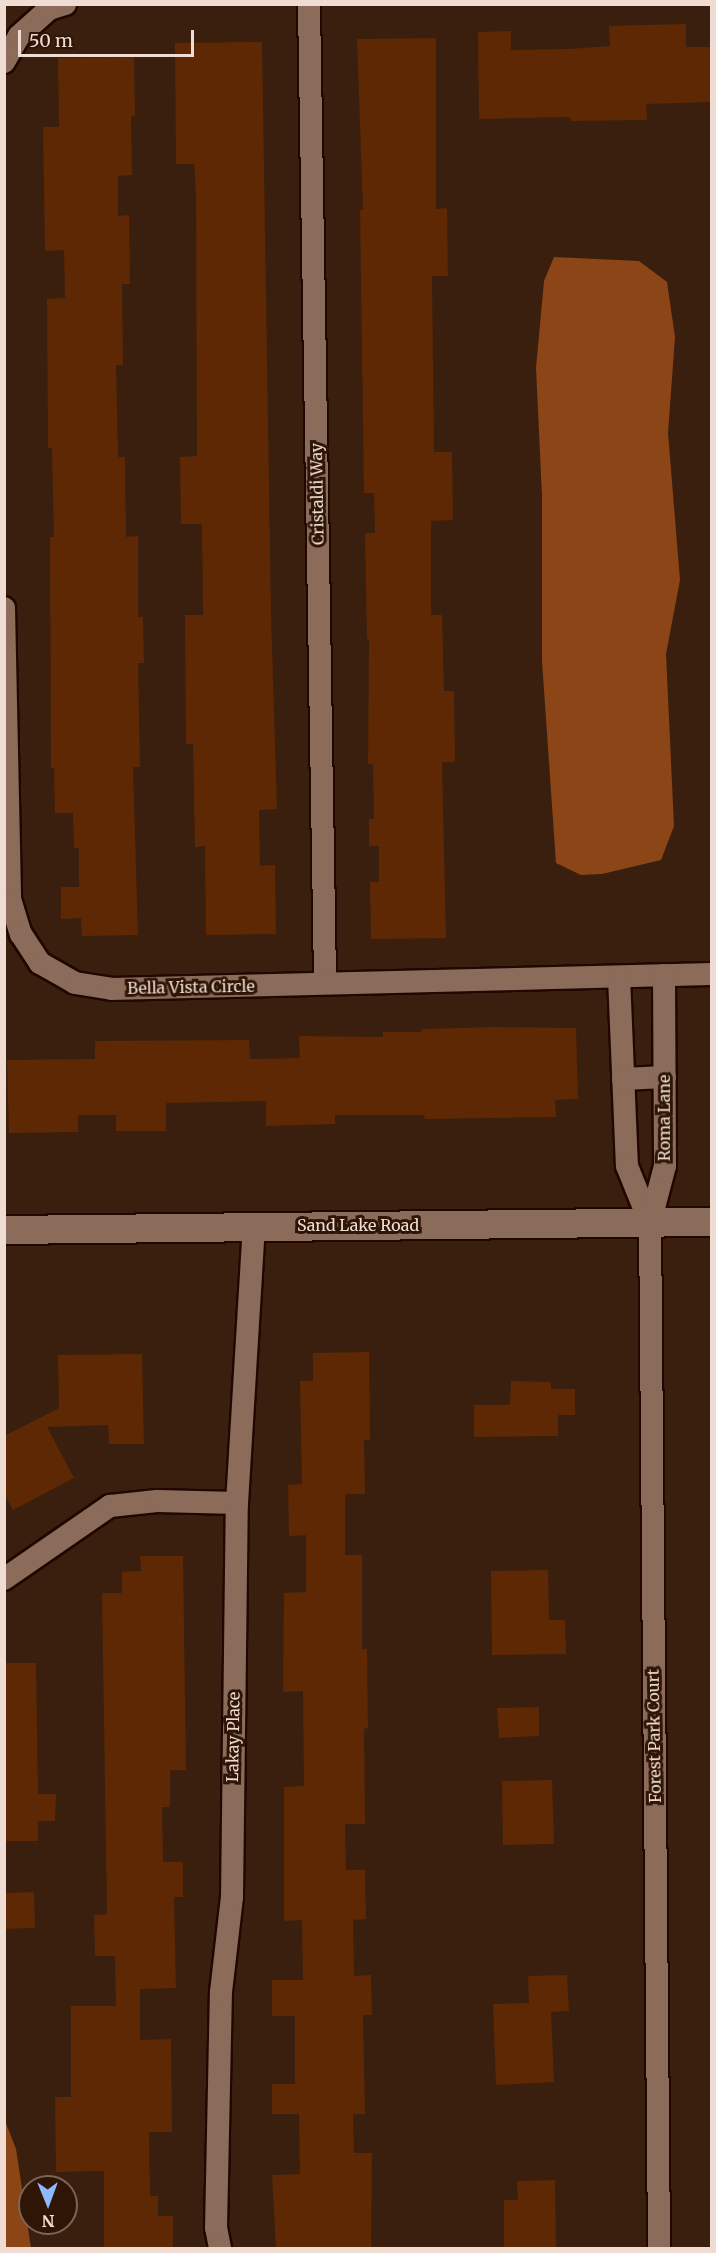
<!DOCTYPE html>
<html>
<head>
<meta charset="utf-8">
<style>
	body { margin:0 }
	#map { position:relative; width:716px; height:2253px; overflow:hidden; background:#3a1f0f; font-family:Merriweather,serif }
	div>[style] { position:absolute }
	.water>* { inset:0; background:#8c4516 }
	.building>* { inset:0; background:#5d2803 }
	.roads { filter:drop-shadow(2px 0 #200700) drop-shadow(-2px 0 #200700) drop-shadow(0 2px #200700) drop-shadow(0 -2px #200700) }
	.minor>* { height:22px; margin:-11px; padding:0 11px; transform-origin:11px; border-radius:11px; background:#8b6b5a }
	.tertiary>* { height:28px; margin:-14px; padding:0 14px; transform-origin:14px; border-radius:14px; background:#8b6b5a }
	span { translate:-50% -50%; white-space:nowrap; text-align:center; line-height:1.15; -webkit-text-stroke:6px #2f1506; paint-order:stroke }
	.street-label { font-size:16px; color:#efddd3 }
	.frame { position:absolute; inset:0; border:6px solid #efddd3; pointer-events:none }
	.north { position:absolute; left:18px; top:2175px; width:60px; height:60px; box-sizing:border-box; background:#2f1506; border:2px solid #7c6558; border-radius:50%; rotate:179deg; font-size:16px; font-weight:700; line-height:24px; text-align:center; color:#efddd3 }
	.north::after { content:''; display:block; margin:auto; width:21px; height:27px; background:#8eb9fd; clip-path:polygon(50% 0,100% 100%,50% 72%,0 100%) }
	.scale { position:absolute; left:18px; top:30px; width:176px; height:27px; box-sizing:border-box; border:3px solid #efddd3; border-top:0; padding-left:8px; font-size:18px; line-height:21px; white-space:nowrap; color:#efddd3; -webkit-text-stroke:4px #2f1506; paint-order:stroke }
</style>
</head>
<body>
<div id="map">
	<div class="water">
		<i style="clip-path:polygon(554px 257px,639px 261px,667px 282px,675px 337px,668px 433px,680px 580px,666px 654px,674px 826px,661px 860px,602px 874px,581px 875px,556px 863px,542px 661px,542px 496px,536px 368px,544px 281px)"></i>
		<i style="clip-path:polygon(4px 2118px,16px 2149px,31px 2248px,5px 2248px)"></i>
	</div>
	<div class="building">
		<i style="clip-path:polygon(686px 24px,686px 47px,711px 47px,711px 102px,646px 104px,647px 120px,571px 121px,570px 117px,479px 119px,478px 32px,511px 31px,511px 50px,569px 49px,610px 46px,609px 26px)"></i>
		<i style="clip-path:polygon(436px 38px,436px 209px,447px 208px,448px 276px,432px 276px,434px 452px,452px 452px,453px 520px,431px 521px,431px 615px,442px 615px,444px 691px,454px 691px,455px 762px,442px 762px,446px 938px,371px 939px,370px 882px,379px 882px,379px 846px,369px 846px,369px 819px,374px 819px,373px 764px,368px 764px,369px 639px,367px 639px,365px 533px,375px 533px,374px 493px,364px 493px,360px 210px,363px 210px,357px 39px)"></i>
		<i style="clip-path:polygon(262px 42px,271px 614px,277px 809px,259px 810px,260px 866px,275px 865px,276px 934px,206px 935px,205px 846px,195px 847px,193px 744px,186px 744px,185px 615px,203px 615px,202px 524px,181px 524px,180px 457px,197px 456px,196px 193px,194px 164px,176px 164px,175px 43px)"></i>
		<i style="clip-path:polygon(134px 57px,135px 116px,131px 116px,132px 175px,118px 176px,118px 216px,129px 215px,130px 284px,122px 284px,123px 365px,116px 365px,118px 457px,125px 457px,126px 537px,138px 536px,138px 617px,143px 617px,144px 663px,138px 663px,140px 767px,133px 767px,138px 935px,82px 936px,81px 918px,61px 919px,61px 887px,79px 887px,79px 848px,74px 848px,73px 813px,55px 813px,54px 768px,51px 768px,50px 537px,54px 537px,52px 448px,48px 448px,47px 299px,65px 298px,64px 250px,45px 251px,43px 127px,59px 127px,58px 58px)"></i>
		<i style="clip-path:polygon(495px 1027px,576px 1028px,578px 1099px,555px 1100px,556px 1117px,425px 1119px,424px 1115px,335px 1115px,335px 1124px,266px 1126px,266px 1101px,166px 1103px,166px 1131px,116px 1131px,116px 1115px,78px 1115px,78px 1132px,9px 1133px,7px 1060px,95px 1059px,95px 1041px,249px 1040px,250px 1059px,300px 1058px,299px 1036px,383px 1037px,383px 1032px,422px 1032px,422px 1029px)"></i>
		<i style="clip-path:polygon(369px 1352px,370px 1440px,364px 1440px,365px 1494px,345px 1494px,345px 1555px,362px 1555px,362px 1649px,367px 1649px,368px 1728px,364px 1729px,365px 1824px,345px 1824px,346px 1870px,365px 1870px,366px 1919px,353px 1920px,354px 1976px,371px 1975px,372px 2015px,363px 2015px,365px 2114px,353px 2114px,354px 2153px,372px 2153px,371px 2248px,276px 2248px,272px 2175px,300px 2174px,299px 2114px,272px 2114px,272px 2084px,295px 2084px,295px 2016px,272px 2016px,272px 1980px,303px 1980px,302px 1920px,284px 1921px,284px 1787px,304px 1786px,303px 1691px,283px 1692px,284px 1593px,306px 1592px,306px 1535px,289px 1536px,288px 1485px,302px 1484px,300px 1381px,313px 1381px,313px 1353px)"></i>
		<i style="clip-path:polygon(142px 1354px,144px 1444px,109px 1444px,108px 1425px,47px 1427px,74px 1478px,13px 1510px,4px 1494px,4px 1436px,59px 1408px,58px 1355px)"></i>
		<i style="clip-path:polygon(511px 1381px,551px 1382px,551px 1389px,575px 1389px,575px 1415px,558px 1415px,558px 1436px,474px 1437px,474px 1405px,510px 1405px)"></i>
		<i style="clip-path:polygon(140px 1556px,183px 1556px,186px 1770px,170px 1770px,170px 1807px,162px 1807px,163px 1862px,183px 1862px,183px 1897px,174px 1897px,176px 1988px,140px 1989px,140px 2040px,171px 2039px,172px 2132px,149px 2132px,150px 2196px,158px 2196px,158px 2216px,173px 2216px,173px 2248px,104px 2248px,104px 2171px,56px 2172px,55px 2097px,71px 2097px,71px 2006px,116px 2006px,115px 1956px,95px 1956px,94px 1915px,107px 1914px,102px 1593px,122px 1593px,122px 1572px,141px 1571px)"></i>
		<i style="clip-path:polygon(548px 1570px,549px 1620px,565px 1620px,566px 1654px,492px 1655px,491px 1571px)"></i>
		<i style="clip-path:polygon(4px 1663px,36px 1663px,38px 1794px,56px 1794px,55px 1821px,38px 1821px,38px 1841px,4px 1841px)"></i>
		<i style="clip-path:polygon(539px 1707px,539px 1736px,499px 1738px,497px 1708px)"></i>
		<i style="clip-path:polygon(552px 1780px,554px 1844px,503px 1845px,502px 1781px)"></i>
		<i style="clip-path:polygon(34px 1892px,35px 1928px,4px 1929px,4px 1893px)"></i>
		<i style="clip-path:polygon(567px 1975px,569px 2011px,551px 2012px,554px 2082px,496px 2085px,493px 2004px,529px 2003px,528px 1976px)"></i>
		<i style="clip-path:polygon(555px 2180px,556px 2248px,504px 2248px,504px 2200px,518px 2200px,517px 2181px)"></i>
	</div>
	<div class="roads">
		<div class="minor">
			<i style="left:309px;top:4px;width:979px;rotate:89.06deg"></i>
			<i style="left:4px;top:62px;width:30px;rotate:-60deg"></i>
			<i style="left:19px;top:36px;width:40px;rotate:-42deg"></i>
			<i style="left:49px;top:9px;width:17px;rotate:-17deg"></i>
			<i style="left:4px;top:608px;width:291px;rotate:88.8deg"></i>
			<i style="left:10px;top:899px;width:37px;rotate:73deg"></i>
			<i style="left:21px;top:934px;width:35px;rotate:57deg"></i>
			<i style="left:40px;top:963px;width:40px;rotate:29.7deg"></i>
			<i style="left:75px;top:983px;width:36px;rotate:9deg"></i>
			<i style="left:111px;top:989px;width:601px;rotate:-1.43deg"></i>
			<i style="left:619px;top:977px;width:189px;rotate:87.6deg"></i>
			<i style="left:627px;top:1166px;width:61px;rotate:68deg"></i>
			<i style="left:623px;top:1079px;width:42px;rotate:-2.7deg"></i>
			<i style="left:4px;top:1579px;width:129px;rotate:-34.6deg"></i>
			<i style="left:110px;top:1506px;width:47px;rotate:-6.1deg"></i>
			<i style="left:157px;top:1501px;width:80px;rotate:1.4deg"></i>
			<i style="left:220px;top:2248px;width:20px;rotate:-101deg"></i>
			<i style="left:216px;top:2228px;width:236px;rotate:-88.8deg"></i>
			<i style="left:221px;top:1992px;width:96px;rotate:-83.4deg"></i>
			<i style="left:232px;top:1897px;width:394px;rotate:-89.3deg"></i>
			<i style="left:237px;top:1503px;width:278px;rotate:-86.5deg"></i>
			<i style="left:659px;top:2248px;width:1025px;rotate:-90.5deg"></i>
			<i style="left:650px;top:1223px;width:59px;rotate:-75.3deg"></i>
			<i style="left:665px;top:1166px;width:191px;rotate:-90.3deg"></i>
		</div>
		<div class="tertiary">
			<i style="left:4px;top:1230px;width:708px;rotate:-0.65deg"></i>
		</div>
	</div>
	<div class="street-label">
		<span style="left:317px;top:494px;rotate:-91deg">Cristaldi Way</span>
		<span style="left:191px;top:987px;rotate:-1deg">Bella Vista Circle</span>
		<span style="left:664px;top:1118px;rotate:-90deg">Roma Lane</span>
		<span style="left:358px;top:1225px">Sand Lake Road</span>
		<span style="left:654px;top:1736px;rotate:-91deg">Forest Park Court</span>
		<span style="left:233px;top:1737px;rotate:-89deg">Lakay Place</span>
	</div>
	<div class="frame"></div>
	<div class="north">N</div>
	<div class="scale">50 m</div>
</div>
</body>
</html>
